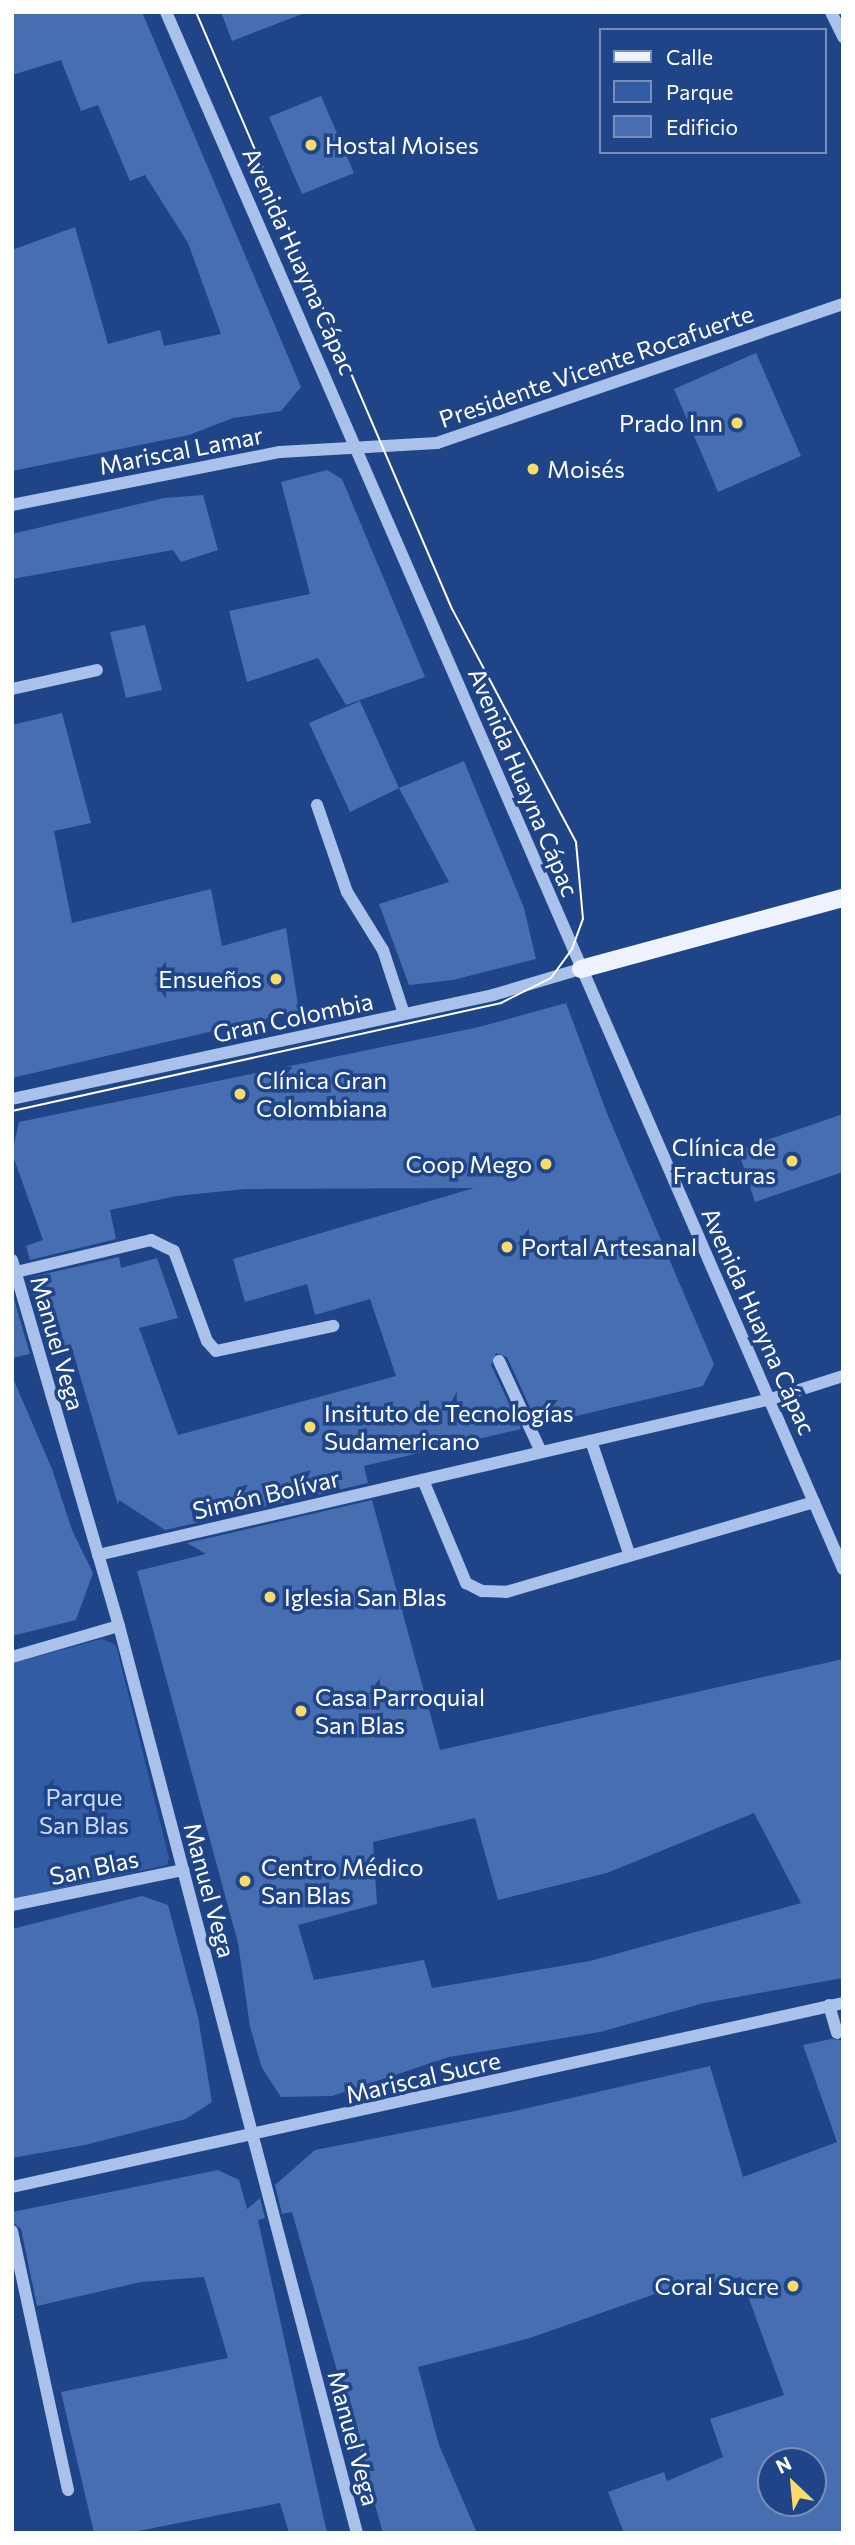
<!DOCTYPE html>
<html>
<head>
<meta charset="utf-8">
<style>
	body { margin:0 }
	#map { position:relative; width:855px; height:2545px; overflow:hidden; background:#1f4488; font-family:Commissioner,sans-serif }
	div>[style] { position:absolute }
	.green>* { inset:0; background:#325da5 }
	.building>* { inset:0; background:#476eb0 }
	.minor>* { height:12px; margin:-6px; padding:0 6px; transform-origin:6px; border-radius:6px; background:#a9c1eb }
	.major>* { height:18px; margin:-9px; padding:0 9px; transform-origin:9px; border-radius:9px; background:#edf2fe }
	.tram>* { height:2px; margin:-1px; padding:0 1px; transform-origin:1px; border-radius:1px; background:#fff }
	.dots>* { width:19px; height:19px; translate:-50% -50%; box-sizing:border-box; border:4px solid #1f4488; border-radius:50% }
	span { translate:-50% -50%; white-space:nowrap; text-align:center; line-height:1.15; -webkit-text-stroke:7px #1f4488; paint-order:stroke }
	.poi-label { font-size:24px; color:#fff }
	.left { translate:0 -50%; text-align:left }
	.right { translate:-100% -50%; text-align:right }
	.street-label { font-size:24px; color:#fff }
	.park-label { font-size:24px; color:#cdddf8 }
	.frame { position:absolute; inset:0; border:14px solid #fff; pointer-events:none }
	.legend { position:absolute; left:599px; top:28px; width:228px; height:126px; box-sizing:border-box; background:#1f4488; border:2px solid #798fb8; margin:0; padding:9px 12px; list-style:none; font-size:21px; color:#fff }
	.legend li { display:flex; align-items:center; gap:14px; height:35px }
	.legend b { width:35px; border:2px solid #798fb8 }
	.north { position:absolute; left:757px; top:2447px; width:70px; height:70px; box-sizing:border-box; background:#1f4488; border:2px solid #798fb8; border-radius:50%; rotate:334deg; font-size:19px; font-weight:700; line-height:28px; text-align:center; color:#fff }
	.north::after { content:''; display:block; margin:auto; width:24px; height:32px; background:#f9db68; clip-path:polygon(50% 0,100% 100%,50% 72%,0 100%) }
</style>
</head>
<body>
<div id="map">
	<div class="green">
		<i style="clip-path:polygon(102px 1639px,116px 1645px,169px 1858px,167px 1865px,12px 1899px,12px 1663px)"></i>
	</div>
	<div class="building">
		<i style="clip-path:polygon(12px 12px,142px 12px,301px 387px,281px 411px,233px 418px,189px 435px,12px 471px,12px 250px,75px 227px,108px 344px,160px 330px,164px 346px,221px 334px,188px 243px,145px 175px,130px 181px,98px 105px,81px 111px,61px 60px,12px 75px)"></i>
		<i style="clip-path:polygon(221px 12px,302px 12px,302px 14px,232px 41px)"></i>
		<i style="clip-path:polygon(321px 96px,354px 173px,302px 194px,269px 117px)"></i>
		<i style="clip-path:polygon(756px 353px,801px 456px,718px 492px,674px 389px)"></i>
		<i style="clip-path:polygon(327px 470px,342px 479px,425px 677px,346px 705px,318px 658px,247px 682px,229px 611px,310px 594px,281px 482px)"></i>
		<i style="clip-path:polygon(203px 495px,218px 550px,181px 562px,173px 550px,12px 579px,12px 534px,164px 498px)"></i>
		<i style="clip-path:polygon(145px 625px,162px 690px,126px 698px,110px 632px)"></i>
		<i style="clip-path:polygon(360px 701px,399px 788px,350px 812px,309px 723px)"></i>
		<i style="clip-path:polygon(62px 713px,91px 823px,54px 831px,72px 923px,211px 889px,222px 946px,286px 928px,299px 1011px,12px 1078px,12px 725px)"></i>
		<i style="clip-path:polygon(464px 761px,524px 908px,536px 959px,453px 980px,409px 985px,379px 904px,449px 882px,399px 788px)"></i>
		<i style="clip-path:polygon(566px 1003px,608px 1116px,714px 1364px,703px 1386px,538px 1425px,507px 1357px,496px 1353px,491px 1365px,521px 1429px,364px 1466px,368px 1483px,165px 1530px,119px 1500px,118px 1505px,71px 1345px,48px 1350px,27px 1278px,119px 1257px,121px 1268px,157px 1258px,178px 1318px,139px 1328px,178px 1435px,396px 1376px,370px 1299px,315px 1315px,307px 1284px,245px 1302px,233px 1259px,474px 1188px,245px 1189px,177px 1196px,110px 1210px,116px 1239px,30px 1260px,26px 1246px,43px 1240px,12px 1153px,19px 1122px,479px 1027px)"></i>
		<i style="clip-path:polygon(843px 1114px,843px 1172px,755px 1202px,738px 1150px)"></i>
		<i style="clip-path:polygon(12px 1292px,30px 1354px,12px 1358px)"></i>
		<i style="clip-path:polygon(12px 1376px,52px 1469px,72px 1530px,93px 1573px,76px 1620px,12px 1636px)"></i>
		<i style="clip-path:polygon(evenodd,372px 1500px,440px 1750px,843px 1659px,843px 1978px,704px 2003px,600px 2032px,449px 2057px,332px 2096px,281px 2097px,262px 2068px,250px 2027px,238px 1943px,137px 1571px,206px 1554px,187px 1543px,372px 1500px,754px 1813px,801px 1903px,590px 1961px,432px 1988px,424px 1960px,314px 1980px,298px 1925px,377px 1904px,373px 1842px,475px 1818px,498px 1900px,607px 1873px,754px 1813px)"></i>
		<i style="clip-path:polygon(142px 1896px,168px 1905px,198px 2017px,212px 2102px,186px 2119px,85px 2145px,12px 2158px,12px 1929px)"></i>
		<i style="clip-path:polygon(evenodd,831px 2039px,843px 2040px,843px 2533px,624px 2533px,608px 2492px,664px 2472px,667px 2481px,723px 2457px,710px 2419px,784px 2395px,741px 2277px,655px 2294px,530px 2338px,418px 2367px,439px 2445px,477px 2533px,383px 2533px,292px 2212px,282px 2214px,275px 2185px,315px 2150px,515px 2111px,710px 2066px,743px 2177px,837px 2142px,803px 2045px,831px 2039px,771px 2461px,813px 2461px,813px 2503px,771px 2503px,771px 2461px)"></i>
		<i style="clip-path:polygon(218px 2170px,239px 2180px,247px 2209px,260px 2198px,265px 2218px,258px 2220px,327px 2533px,289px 2533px,280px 2503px,128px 2533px,94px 2533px,61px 2392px,228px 2358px,204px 2277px,141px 2282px,37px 2306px,21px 2229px,12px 2222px,12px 2212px)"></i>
	</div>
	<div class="minor">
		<i style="left:166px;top:12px;width:1698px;rotate:66.5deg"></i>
		<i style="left:831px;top:12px;width:28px;rotate:64deg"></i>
		<i style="left:12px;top:505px;width:273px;rotate:-11.2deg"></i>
		<i style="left:280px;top:452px;width:157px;rotate:-3.3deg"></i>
		<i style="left:437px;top:443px;width:429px;rotate:-18.9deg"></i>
		<i style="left:12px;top:689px;width:87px;rotate:-12.6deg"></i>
		<i style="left:317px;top:805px;width:92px;rotate:71deg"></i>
		<i style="left:347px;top:892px;width:68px;rotate:58.2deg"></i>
		<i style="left:383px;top:950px;width:67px;rotate:71.8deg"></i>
		<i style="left:12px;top:1099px;width:492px;rotate:-12.2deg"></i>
		<i style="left:493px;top:995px;width:92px;rotate:-16.5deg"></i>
		<i style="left:12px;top:1260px;width:381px;rotate:73.7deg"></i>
		<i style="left:119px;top:1626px;width:938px;rotate:75.3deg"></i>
		<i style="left:16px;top:1272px;width:139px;rotate:-13.3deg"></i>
		<i style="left:151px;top:1240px;width:25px;rotate:26deg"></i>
		<i style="left:174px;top:1251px;width:96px;rotate:69.9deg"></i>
		<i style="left:207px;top:1341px;width:13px;rotate:48deg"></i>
		<i style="left:216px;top:1351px;width:120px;rotate:-12.1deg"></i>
		<i style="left:499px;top:1361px;width:100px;rotate:65.2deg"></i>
		<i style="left:591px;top:1441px;width:121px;rotate:71.3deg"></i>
		<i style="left:423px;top:1480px;width:112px;rotate:67.3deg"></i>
		<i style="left:466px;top:1583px;width:18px;rotate:27deg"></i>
		<i style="left:482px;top:1591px;width:24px;rotate:2deg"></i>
		<i style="left:506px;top:1592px;width:321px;rotate:-16.3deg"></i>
		<i style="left:98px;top:1555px;width:691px;rotate:-13.05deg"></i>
		<i style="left:771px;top:1399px;width:76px;rotate:-17.7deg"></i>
		<i style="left:12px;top:1657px;width:111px;rotate:-16.2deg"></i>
		<i style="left:12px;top:1905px;width:175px;rotate:-11.6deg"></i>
		<i style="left:829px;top:2005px;width:29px;rotate:74deg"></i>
		<i style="left:12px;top:2187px;width:851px;rotate:-12.48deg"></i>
		<i style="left:12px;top:2231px;width:265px;rotate:77.8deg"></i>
	</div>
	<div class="major">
		<i style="left:581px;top:969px;width:271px;rotate:-15.2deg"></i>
	</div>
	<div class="tram">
		<i style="left:12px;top:1111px;width:501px;rotate:-12.45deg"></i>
		<i style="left:501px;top:1003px;width:56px;rotate:-26.6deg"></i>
		<i style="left:551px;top:978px;width:36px;rotate:-54deg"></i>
		<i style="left:572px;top:949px;width:32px;rotate:-70deg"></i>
		<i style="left:583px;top:919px;width:77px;rotate:-95.2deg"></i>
		<i style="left:576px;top:842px;width:264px;rotate:-118deg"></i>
		<i style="left:452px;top:609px;width:650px;rotate:-113.21deg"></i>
	</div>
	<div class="dots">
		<i style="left:311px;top:145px;background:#f9db68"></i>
		<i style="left:737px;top:423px;background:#f9db68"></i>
		<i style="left:533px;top:469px;background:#f9db68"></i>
		<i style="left:276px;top:979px;background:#f9db68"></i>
		<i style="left:240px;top:1094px;background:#f9db68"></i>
		<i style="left:792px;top:1161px;background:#f9db68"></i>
		<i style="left:546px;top:1164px;background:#f9db68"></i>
		<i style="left:507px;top:1247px;background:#f9db68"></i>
		<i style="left:310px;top:1427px;background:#f9db68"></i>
		<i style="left:270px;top:1597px;background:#f9db68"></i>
		<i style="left:301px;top:1711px;background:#f9db68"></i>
		<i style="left:245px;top:1881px;background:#f9db68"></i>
		<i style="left:793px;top:2286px;background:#f9db68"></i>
	</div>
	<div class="poi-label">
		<span class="left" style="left:325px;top:145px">Hostal Moises</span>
		<span class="right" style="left:723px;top:423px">Prado Inn</span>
		<span class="left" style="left:547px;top:469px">Moisés</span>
		<span class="right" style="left:262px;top:979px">Ensueños</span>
		<span class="left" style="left:256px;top:1094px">Clínica Gran<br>Colombiana</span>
		<span class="right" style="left:776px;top:1161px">Clínica de<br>Fracturas</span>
		<span class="right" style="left:532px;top:1164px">Coop Mego</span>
		<span class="left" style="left:521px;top:1247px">Portal Artesanal</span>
		<span class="left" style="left:324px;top:1427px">Insituto de Tecnologías<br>Sudamericano</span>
		<span class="left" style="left:284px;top:1597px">Iglesia San Blas</span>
		<span class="left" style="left:315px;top:1711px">Casa Parroquial<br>San Blas</span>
		<span class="left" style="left:261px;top:1881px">Centro Médico<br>San Blas</span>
		<span class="right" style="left:779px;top:2286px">Coral Sucre</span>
	</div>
	<div class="street-label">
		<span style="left:300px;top:261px;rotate:66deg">Avenida Huayna Cápac</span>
		<span style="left:596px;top:366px;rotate:-19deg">Presidente Vicente Rocafuerte</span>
		<span style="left:181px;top:450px;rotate:-11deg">Mariscal Lamar</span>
		<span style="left:524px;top:782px;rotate:67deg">Avenida Huayna Cápac</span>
		<span style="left:293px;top:1017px;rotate:-12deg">Gran Colombia</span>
		<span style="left:759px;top:1321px;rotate:66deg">Avenida Huayna Cápac</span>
		<span style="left:58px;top:1343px;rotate:74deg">Manuel Vega</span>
		<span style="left:266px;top:1494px;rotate:-13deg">Simón Bolívar</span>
		<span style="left:94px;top:1867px;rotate:-12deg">San Blas</span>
		<span style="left:210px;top:1890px;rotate:75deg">Manuel Vega</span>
		<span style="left:423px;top:2077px;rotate:-13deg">Mariscal Sucre</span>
		<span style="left:354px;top:2438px;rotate:75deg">Manuel Vega</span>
	</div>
	<div class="park-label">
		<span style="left:84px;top:1811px">Parque<br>San Blas</span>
	</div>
	<div class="frame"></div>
	<ul class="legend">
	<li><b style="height:9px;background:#edf2fe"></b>Calle</li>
	<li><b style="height:19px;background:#325da5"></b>Parque</li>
	<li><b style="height:19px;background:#476eb0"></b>Edificio</li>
	</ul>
	<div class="north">N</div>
</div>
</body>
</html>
